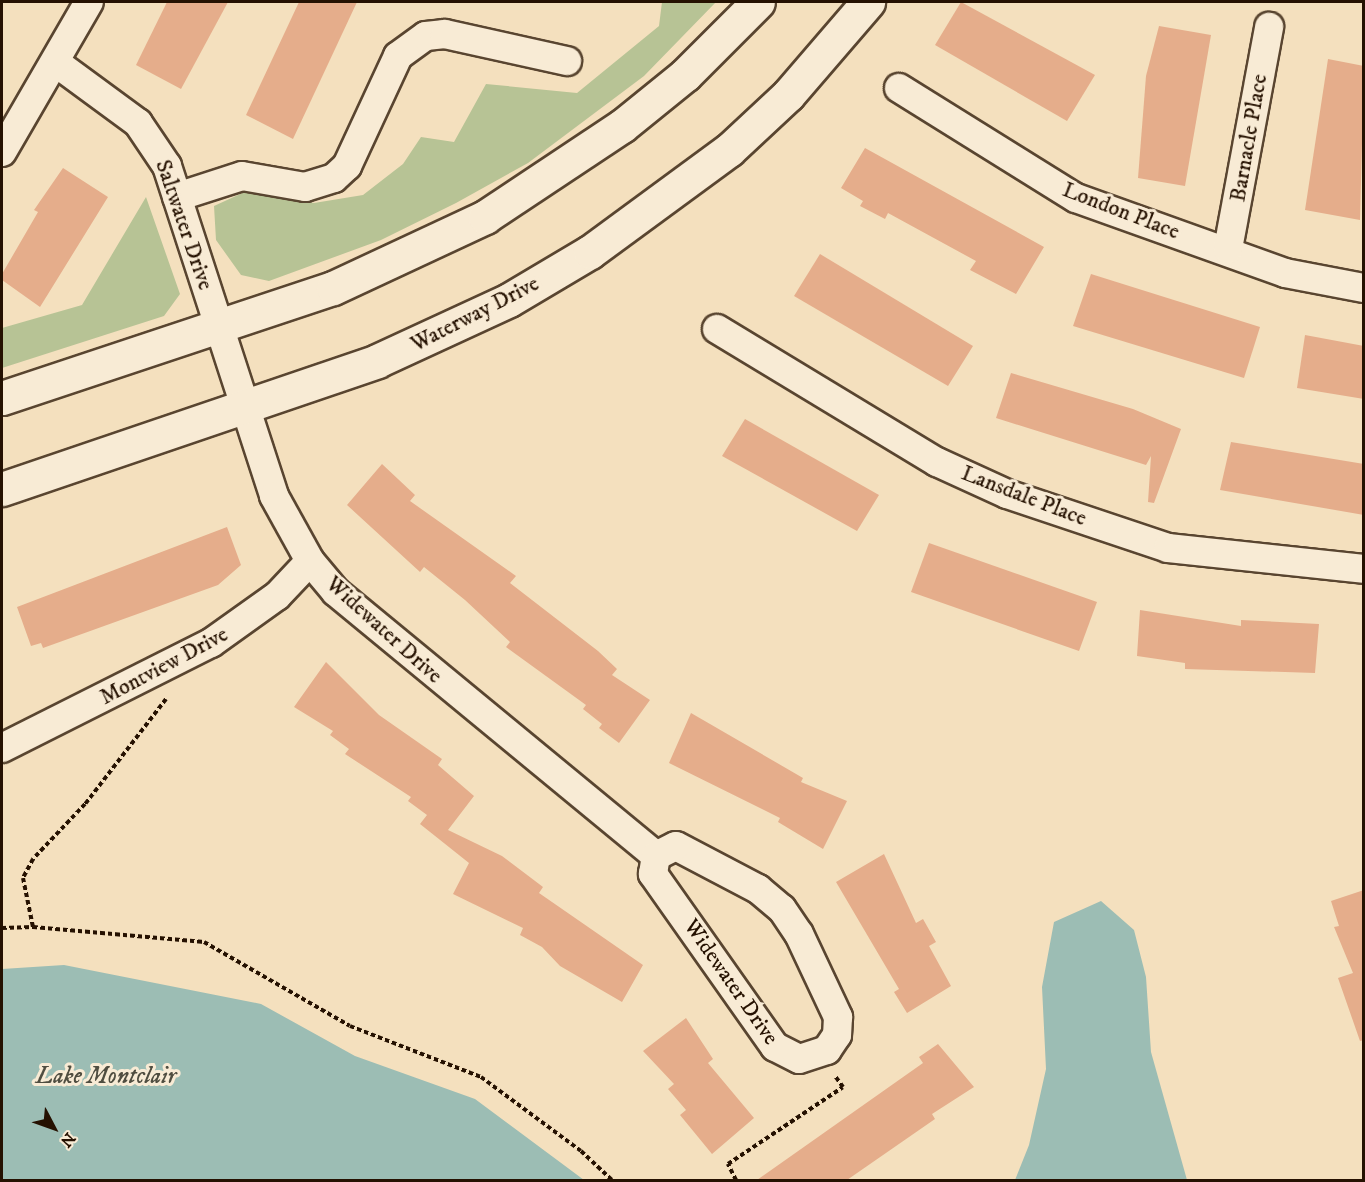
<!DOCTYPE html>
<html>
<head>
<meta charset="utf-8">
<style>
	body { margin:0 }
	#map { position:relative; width:1365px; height:1182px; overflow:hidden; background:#f4e0be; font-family:"IM FELL DW Pica",serif }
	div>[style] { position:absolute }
	.green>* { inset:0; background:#b7c395 }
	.water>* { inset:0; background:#9cbdb4 }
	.building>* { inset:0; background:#e5ad8b }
	.path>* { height:4px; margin-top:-2px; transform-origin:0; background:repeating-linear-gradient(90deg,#251101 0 4.5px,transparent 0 7.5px) }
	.roads { filter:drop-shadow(2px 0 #594530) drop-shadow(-2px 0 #594530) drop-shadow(0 2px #594530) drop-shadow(0 -2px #594530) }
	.street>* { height:28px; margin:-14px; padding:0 14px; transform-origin:14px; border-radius:14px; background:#f8ebd5 }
	.secondary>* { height:33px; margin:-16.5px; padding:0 16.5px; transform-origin:16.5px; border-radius:16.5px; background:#f8ebd5 }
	span { translate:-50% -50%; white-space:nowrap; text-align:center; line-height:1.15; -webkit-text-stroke:6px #f8ebd5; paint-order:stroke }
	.street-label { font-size:22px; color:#251101 }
	.water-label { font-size:24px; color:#4f4d40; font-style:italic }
	.frame { position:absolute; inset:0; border:3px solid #251101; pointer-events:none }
	.north { position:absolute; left:24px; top:1098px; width:60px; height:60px; -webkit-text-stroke:4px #f8ebd5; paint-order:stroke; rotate:131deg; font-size:16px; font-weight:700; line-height:24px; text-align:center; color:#251101 }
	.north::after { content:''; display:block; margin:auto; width:21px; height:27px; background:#251101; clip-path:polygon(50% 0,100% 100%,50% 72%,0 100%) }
</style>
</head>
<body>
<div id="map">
	<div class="green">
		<i style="clip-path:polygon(662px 2px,716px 2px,644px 76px,528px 163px,456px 203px,381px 240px,269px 281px,241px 275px,216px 240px,214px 206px,249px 190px,314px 203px,363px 195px,403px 164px,421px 137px,454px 142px,486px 84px,577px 93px,659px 26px)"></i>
		<i style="clip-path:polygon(146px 197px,180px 294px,164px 316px,2px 368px,2px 328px,82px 305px)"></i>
	</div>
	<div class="water">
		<i style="clip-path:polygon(1101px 901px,1134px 930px,1146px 977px,1151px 1052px,1187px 1180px,1015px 1180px,1029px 1145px,1046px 1069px,1042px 987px,1054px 922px)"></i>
		<i style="clip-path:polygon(64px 965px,261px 1004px,355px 1056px,475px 1099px,584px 1180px,2px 1180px,2px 969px)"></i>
	</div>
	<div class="building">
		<i style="clip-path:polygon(167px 2px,228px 2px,181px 89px,136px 65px)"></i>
		<i style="clip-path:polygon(299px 2px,357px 2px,293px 139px,246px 115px)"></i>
		<i style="clip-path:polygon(961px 2px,1095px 75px,1067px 121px,935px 45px)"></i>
		<i style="clip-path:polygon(1159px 26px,1211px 35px,1185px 186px,1138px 178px,1146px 76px)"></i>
		<i style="clip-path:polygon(1328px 59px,1364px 66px,1360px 220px,1305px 210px)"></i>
		<i style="clip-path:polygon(865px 148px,1044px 247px,1016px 294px,970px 270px,976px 261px,888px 213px,885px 219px,860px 206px,863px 201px,841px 188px)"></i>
		<i style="clip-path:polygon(63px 168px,108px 197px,40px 307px,2px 280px,2px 274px,38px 212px,34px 210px)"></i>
		<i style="clip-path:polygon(820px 254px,973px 346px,948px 386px,794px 296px)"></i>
		<i style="clip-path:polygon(1091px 274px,1260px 327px,1244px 378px,1073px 326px)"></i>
		<i style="clip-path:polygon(1305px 335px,1364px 346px,1364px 399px,1297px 388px)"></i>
		<i style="clip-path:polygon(1011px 373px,1133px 409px,1181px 429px,1154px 503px,1148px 502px,1151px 456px,1146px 465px,996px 418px)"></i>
		<i style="clip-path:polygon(745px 419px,879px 495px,857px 531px,722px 456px)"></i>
		<i style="clip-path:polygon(1231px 442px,1364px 464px,1364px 515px,1220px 490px)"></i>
		<i style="clip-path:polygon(382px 464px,415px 495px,410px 501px,516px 576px,510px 583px,598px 651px,617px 669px,612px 675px,650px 700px,619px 743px,599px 728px,602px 724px,583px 709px,586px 705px,506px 647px,510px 642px,465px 600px,424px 567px,420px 572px,347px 505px)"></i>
		<i style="clip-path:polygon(227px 527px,241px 565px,218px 585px,43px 648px,41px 643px,31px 646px,17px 607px)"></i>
		<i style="clip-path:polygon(929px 543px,1097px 602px,1079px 651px,911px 592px)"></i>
		<i style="clip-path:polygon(1140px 610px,1241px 626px,1241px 620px,1319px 624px,1315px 673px,1185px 669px,1185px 663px,1137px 656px)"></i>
		<i style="clip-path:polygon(326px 662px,379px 715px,442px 759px,438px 765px,474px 796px,448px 830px,502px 856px,543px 887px,539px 893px,643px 965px,622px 1002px,560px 966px,542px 947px,520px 935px,523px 928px,453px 894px,469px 863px,420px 824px,427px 815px,408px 801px,411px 797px,345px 754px,349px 749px,330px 735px,333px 731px,294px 707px)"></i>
		<i style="clip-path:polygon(691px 713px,803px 778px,801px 782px,847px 801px,823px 849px,778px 822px,780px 818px,669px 763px)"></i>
		<i style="clip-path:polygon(884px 854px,916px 923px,923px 919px,936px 942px,929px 946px,951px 986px,907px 1013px,894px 992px,899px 989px,836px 882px)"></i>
		<i style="clip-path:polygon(1364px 890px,1364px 1040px,1360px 1041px,1338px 978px,1353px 973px,1334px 927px,1339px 926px,1331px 901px)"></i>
		<i style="clip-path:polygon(686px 1018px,713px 1059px,708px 1063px,754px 1118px,712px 1154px,680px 1115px,686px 1110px,668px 1089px,674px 1084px,643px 1051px)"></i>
		<i style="clip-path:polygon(938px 1044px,974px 1087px,932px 1114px,935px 1119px,847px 1180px,757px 1180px,923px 1063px,919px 1057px)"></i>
	</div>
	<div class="path">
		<i style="left:166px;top:699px;width:133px;rotate:127.6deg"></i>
		<i style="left:85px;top:804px;width:76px;rotate:133.4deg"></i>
		<i style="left:33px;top:859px;width:21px;rotate:118deg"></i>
		<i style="left:23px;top:878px;width:50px;rotate:78.5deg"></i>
		<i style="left:33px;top:927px;width:172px;rotate:5deg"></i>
		<i style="left:204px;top:942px;width:168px;rotate:29.9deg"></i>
		<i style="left:350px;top:1026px;width:141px;rotate:21.3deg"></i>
		<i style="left:481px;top:1077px;width:124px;rotate:36.5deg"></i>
		<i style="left:581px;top:1151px;width:42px;rotate:43.1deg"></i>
		<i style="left:2px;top:928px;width:31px;rotate:-2deg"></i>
		<i style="left:736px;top:1180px;width:18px;rotate:-117deg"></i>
		<i style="left:728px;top:1164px;width:138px;rotate:-33.8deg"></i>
		<i style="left:843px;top:1087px;width:14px;rotate:-126deg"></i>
	</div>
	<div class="roads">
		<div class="street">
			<i style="left:55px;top:62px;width:103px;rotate:36.3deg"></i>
			<i style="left:138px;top:123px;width:52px;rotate:56deg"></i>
			<i style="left:167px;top:166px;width:347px;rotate:72deg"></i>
			<i style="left:274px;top:496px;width:74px;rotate:61deg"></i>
			<i style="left:310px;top:561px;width:40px;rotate:50deg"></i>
			<i style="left:336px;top:592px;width:415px;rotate:39.5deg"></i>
			<i style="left:899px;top:88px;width:208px;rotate:31.9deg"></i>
			<i style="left:1076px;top:198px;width:222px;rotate:19.7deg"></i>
			<i style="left:1285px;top:273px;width:80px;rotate:10.8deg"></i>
			<i style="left:2px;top:152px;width:173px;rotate:-59.9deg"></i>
			<i style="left:177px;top:197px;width:68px;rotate:-17.9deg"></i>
			<i style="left:242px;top:176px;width:64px;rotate:9.9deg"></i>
			<i style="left:305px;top:187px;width:30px;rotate:-17deg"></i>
			<i style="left:334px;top:178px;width:18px;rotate:-43deg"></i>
			<i style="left:347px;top:166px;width:121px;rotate:-65.1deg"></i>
			<i style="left:398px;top:56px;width:34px;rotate:-36deg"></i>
			<i style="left:426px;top:36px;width:19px;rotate:-6deg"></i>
			<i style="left:445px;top:34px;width:125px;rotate:12.5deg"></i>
			<i style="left:1228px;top:249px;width:226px;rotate:-79.5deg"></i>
			<i style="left:717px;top:329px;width:257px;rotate:31.2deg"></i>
			<i style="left:937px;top:462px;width:77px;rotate:24.6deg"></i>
			<i style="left:1007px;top:494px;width:170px;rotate:18.5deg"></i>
			<i style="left:1168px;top:548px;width:197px;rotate:6.1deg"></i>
			<i style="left:2px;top:748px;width:234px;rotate:-26.7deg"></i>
			<i style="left:211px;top:643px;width:81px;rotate:-35.5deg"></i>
			<i style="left:277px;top:596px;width:48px;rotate:-46.7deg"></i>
			<i style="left:676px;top:846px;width:93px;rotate:27.7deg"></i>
			<i style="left:758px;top:889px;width:31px;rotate:40deg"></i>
			<i style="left:782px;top:909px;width:30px;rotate:56deg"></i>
			<i style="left:799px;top:934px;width:92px;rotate:64.8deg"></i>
			<i style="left:838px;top:1017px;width:18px;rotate:93deg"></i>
			<i style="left:837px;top:1035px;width:18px;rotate:124deg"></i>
			<i style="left:827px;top:1050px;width:29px;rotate:162deg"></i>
			<i style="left:799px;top:1059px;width:27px;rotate:-153deg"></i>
			<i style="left:775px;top:1047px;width:212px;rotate:-125.2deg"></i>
			<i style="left:653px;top:874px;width:18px;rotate:-81deg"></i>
			<i style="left:656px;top:856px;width:22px;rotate:-27deg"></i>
		</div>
		<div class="secondary">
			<i style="left:2px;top:398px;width:349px;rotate:-18.4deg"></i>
			<i style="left:333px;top:288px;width:168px;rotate:-25deg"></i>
			<i style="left:485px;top:217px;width:164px;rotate:-33.6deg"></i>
			<i style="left:622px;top:126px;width:81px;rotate:-39deg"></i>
			<i style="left:685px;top:75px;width:103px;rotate:-45deg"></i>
			<i style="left:2px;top:489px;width:396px;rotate:-18.8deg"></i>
			<i style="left:377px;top:361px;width:145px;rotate:-24.8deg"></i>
			<i style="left:509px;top:300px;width:94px;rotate:-30.7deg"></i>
			<i style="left:590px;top:252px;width:172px;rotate:-36.3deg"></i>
			<i style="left:729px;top:150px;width:81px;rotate:-43deg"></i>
			<i style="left:788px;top:95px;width:123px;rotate:-49.3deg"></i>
		</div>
	</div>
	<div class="street-label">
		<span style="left:1249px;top:138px;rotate:-80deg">Barnacle Place</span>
		<span style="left:1121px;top:211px;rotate:21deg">London Place</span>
		<span style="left:184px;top:225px;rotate:71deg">Saltwater Drive</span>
		<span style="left:475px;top:314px;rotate:-27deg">Waterway Drive</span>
		<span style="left:1024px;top:496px;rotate:21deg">Lansdale Place</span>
		<span style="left:384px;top:630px;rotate:42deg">Widewater Drive</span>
		<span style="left:164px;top:666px;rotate:-28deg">Montview Drive</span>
		<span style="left:731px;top:982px;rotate:55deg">Widewater Drive</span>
	</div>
	<div class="water-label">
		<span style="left:106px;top:1077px">Lake Montclair</span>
	</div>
	<div class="frame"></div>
	<div class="north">N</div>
</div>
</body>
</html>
